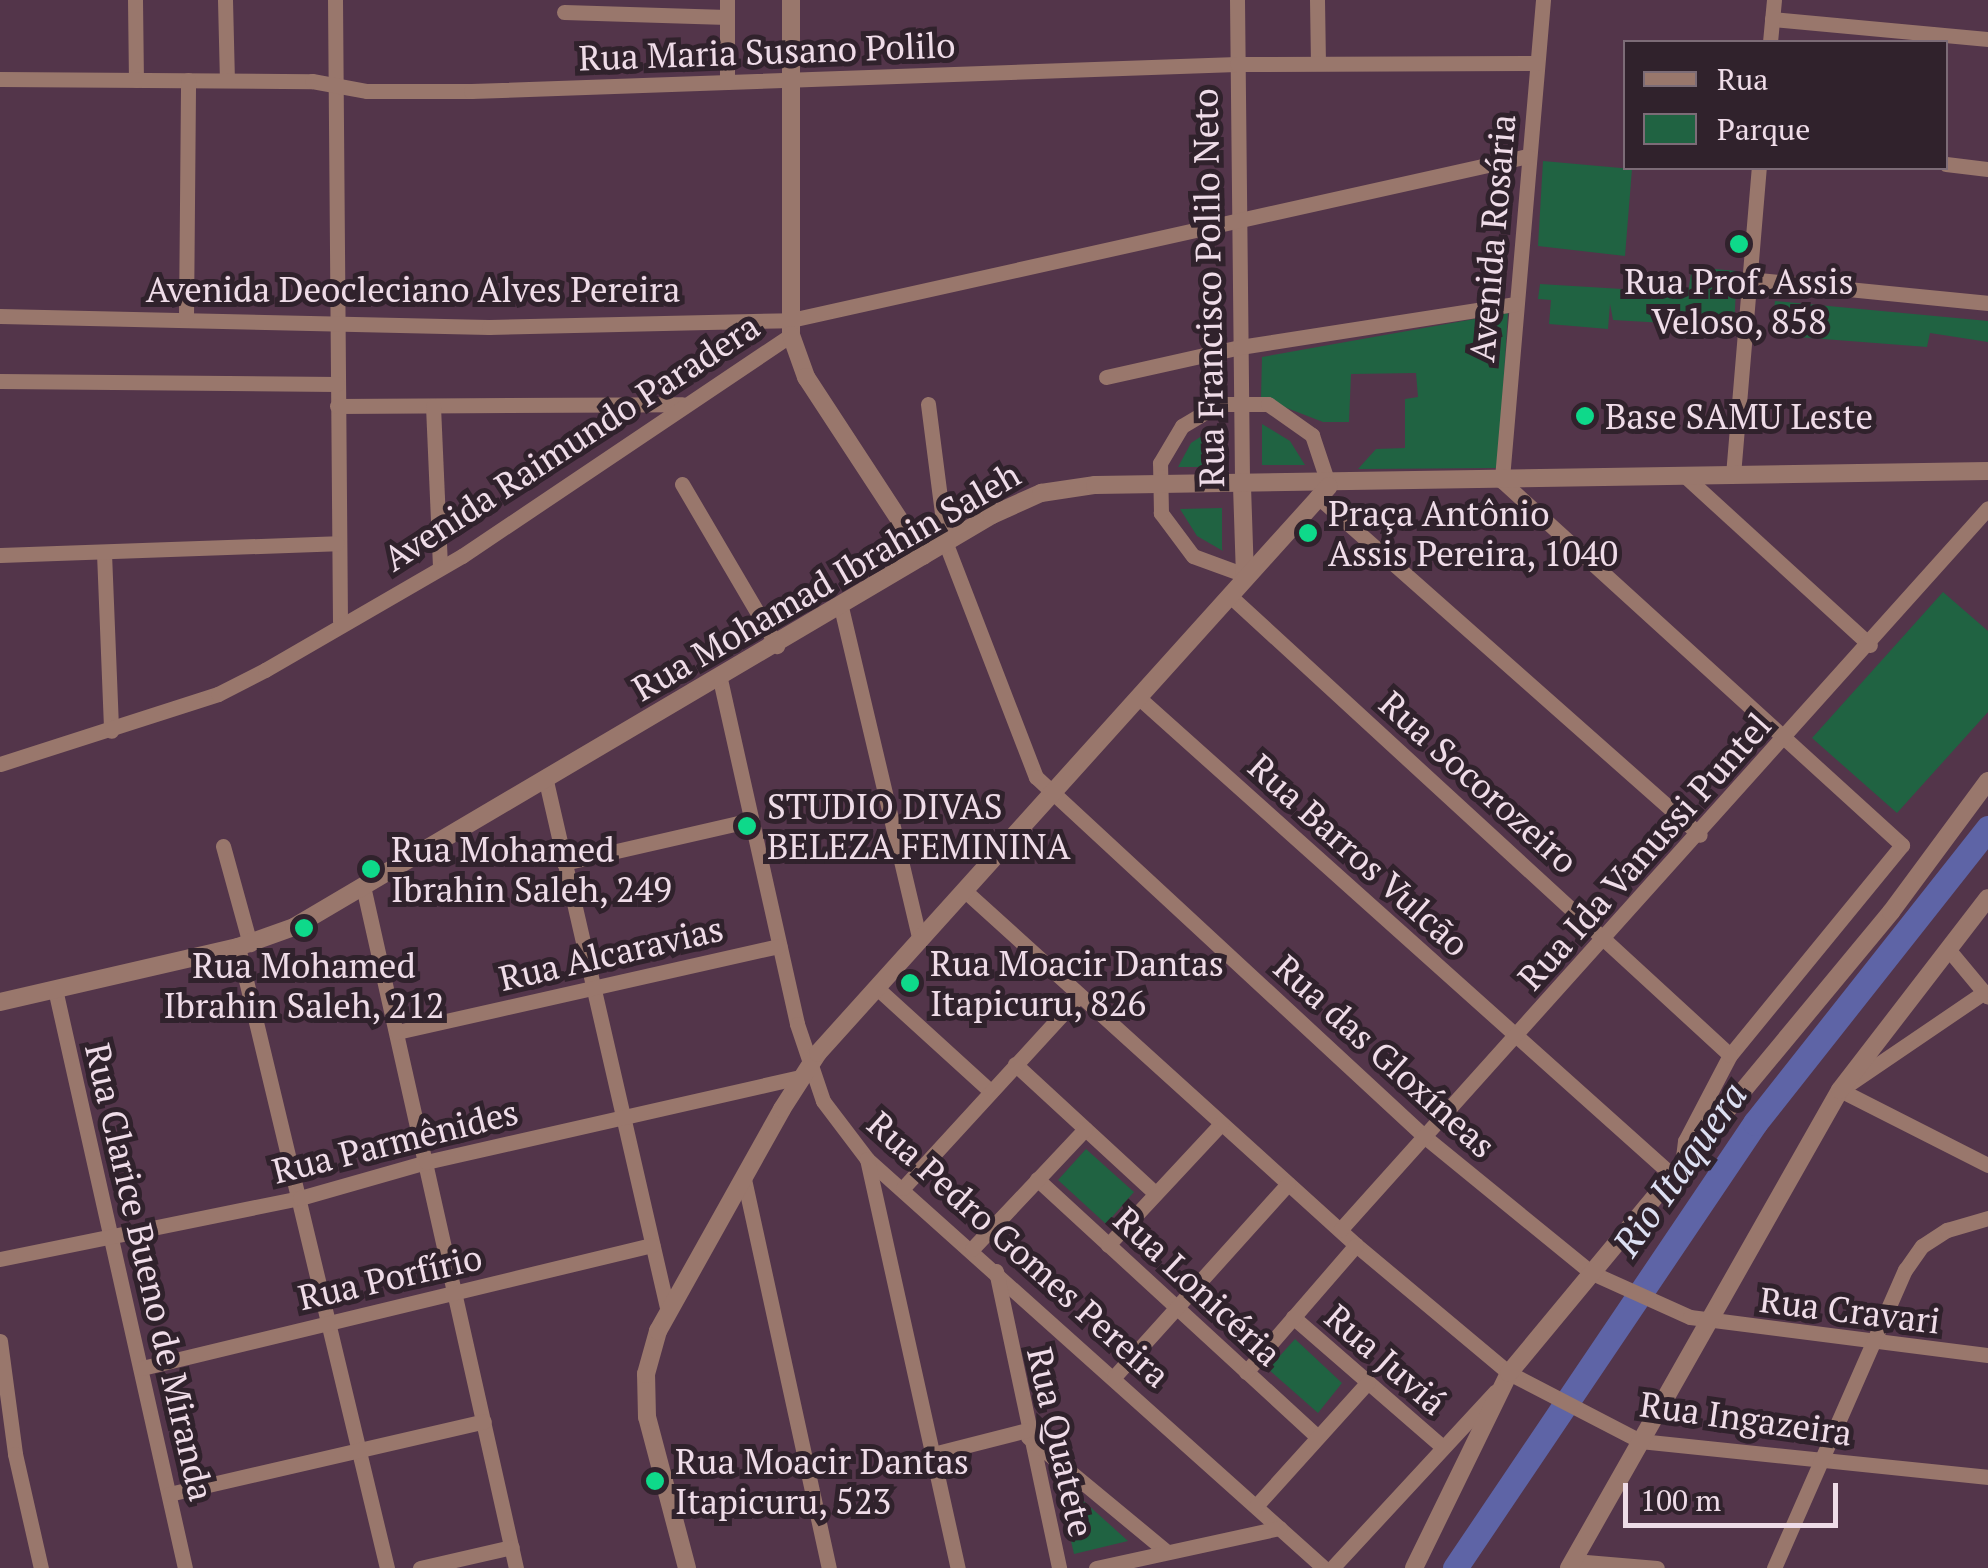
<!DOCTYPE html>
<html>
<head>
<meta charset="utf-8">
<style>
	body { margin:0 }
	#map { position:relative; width:1988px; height:1568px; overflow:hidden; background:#53354a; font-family:"PT Serif",serif }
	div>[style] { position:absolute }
	.green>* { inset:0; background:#206342 }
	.river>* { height:25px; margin:-12.5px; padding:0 12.5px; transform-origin:12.5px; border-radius:12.5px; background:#5e64a6 }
	.minor>* { height:15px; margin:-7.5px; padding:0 7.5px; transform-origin:7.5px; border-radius:7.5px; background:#99776c }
	.tertiary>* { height:18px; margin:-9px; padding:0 9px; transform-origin:9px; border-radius:9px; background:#99776c }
	.dots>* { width:28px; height:28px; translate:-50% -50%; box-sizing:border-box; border:5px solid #30222c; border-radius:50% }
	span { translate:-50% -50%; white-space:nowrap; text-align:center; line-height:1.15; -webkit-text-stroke:10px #30222c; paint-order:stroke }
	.street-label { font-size:35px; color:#efdce8 }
	.poi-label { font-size:35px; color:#efdce8 }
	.left { translate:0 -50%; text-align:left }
	.water-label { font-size:38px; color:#dde0f3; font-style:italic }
	.legend { position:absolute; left:1623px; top:40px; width:325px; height:130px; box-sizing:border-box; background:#30222c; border:2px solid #7c6c77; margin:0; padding:12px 18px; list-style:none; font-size:30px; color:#efdce8 }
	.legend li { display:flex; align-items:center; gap:20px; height:50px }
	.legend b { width:50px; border:2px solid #7c6c77 }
	.scale { position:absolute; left:1623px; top:1483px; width:215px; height:45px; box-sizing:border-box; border:5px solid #efdce8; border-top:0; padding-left:12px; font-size:30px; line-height:35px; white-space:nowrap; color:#efdce8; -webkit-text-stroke:8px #30222c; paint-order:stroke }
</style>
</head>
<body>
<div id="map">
	<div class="green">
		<i style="clip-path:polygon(1543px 161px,1632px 169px,1625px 256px,1538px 246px)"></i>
		<i style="clip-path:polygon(1692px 267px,1737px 271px,1734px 327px,1613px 320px,1610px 304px,1608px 329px,1549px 324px,1551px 300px,1538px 299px,1540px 284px,1688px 293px)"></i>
		<i style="clip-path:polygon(1775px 301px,1988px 321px,1988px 342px,1930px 333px,1927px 347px,1771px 335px)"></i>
		<i style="clip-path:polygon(1508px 313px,1498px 468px,1358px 469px,1376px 449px,1405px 448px,1405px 399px,1418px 397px,1416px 373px,1351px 374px,1349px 422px,1323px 422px,1261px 398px,1262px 357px)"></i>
		<i style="clip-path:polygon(1220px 424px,1221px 467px,1178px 467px,1191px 443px)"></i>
		<i style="clip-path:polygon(1262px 424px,1290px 441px,1305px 465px,1262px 465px)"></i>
		<i style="clip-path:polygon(1222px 508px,1222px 549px,1223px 551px,1197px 536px,1180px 509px)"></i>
		<i style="clip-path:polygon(1943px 592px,1988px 631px,1988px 712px,1897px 813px,1812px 738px)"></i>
		<i style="clip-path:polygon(1086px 1149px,1134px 1192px,1106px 1224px,1058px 1180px)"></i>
		<i style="clip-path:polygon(1295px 1339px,1342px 1383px,1318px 1413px,1268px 1369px)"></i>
		<i style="clip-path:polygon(1056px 1476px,1128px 1541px,1074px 1554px)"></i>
	</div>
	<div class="river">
		<i style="left:1455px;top:1568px;width:537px;rotate:-56.01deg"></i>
		<i style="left:1755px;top:1123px;width:376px;rotate:-51.7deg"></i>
	</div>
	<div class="minor">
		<i style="left:135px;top:0;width:80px;rotate:89.3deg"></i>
		<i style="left:225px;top:0;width:80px;rotate:88.6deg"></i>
		<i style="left:335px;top:0;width:621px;rotate:89.54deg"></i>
		<i style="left:1237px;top:0;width:486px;rotate:89.4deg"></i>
		<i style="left:1317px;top:0;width:62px;rotate:89.1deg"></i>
		<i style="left:1543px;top:0;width:483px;rotate:94.9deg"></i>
		<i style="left:1502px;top:481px;width:541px;rotate:42.3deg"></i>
		<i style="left:1902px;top:845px;width:271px;rotate:129.3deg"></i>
		<i style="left:1730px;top:1055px;width:97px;rotate:117.6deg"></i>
		<i style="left:1685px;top:1141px;width:24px;rotate:97deg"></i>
		<i style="left:564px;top:12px;width:163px;rotate:1.8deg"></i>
		<i style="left:1772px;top:19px;width:217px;rotate:5.3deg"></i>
		<i style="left:1770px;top:42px;width:42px;rotate:-84.6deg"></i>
		<i style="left:0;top:79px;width:312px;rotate:0.4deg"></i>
		<i style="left:312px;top:81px;width:56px;rotate:10.3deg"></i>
		<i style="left:367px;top:91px;width:104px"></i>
		<i style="left:471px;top:91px;width:766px;rotate:-2.02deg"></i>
		<i style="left:1237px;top:64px;width:300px;rotate:-0.2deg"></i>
		<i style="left:727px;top:82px;width:82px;rotate:-90deg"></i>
		<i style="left:1946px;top:164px;width:42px;rotate:6.8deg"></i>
		<i style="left:1748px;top:279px;width:241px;rotate:5.7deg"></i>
		<i style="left:0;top:316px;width:489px;rotate:1.3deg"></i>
		<i style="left:489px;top:327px;width:302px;rotate:-1.3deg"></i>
		<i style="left:791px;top:320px;width:755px;rotate:-12.55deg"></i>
		<i style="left:186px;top:318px;width:238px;rotate:-89.5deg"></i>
		<i style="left:1106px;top:377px;width:137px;rotate:-12.6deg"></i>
		<i style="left:1240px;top:347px;width:279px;rotate:-8.9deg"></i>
		<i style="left:0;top:381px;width:337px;rotate:0.5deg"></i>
		<i style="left:928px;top:404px;width:141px;rotate:82.7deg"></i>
		<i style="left:946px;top:544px;width:250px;rotate:68.9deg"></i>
		<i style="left:1036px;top:777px;width:530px;rotate:42.78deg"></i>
		<i style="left:1425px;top:1137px;width:215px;rotate:39.2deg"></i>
		<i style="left:1592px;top:1273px;width:107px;rotate:24.2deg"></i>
		<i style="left:1690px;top:1317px;width:300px;rotate:7.3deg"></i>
		<i style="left:337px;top:406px;width:345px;rotate:-0.3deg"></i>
		<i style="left:433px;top:406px;width:162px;rotate:87.5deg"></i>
		<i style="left:1733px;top:475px;width:308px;rotate:-85.2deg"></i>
		<i style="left:1686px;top:477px;width:249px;rotate:42.4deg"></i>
		<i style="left:682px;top:484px;width:188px;rotate:59.6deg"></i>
		<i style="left:1317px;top:496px;width:511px;rotate:41.51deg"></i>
		<i style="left:104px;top:553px;width:178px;rotate:87.7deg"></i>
		<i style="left:0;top:555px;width:337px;rotate:-2deg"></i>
		<i style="left:1245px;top:575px;width:55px;rotate:-159.9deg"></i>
		<i style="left:1193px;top:556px;width:54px;rotate:-126.7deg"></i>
		<i style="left:1161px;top:513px;width:50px;rotate:-91.1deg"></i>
		<i style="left:1160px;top:463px;width:43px;rotate:-59.3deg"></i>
		<i style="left:1182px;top:426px;width:43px;rotate:-30.7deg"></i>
		<i style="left:1219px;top:404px;width:49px"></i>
		<i style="left:1268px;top:404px;width:54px;rotate:35.2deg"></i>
		<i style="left:1312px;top:435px;width:54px;rotate:71.6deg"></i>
		<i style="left:1229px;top:595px;width:680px;rotate:42.56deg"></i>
		<i style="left:841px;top:607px;width:342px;rotate:76.7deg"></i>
		<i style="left:720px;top:679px;width:353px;rotate:77.4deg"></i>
		<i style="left:797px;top:1024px;width:81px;rotate:71.3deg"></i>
		<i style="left:823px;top:1101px;width:73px;rotate:52.8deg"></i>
		<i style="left:867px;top:1159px;width:613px;rotate:41.83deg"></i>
		<i style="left:1138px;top:697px;width:718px;rotate:41.84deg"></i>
		<i style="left:0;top:764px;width:229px;rotate:-17.8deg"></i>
		<i style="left:218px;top:694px;width:53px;rotate:-27.1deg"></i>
		<i style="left:265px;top:670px;width:228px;rotate:-30.1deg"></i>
		<i style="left:462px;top:556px;width:396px;rotate:-33.9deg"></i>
		<i style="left:546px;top:781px;width:545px;rotate:77.06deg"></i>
		<i style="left:223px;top:846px;width:102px;rotate:74.6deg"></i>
		<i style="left:564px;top:863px;width:192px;rotate:-12.9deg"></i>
		<i style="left:363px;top:886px;width:699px;rotate:77.36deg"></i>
		<i style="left:964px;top:890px;width:529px;rotate:42.16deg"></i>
		<i style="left:1356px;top:1245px;width:199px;rotate:39.9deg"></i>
		<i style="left:1509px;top:1373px;width:148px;rotate:27.4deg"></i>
		<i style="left:1640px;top:1441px;width:350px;rotate:5.9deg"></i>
		<i style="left:238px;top:947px;width:639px;rotate:76.51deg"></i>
		<i style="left:1948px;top:949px;width:62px;rotate:50.2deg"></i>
		<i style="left:877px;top:988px;width:153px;rotate:42.3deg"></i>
		<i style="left:55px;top:989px;width:593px;rotate:77.35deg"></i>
		<i style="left:1980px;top:995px;width:169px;rotate:145.8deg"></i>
		<i style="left:1840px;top:1090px;width:166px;rotate:26.9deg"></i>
		<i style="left:397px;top:1032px;width:392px;rotate:-12.7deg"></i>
		<i style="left:1015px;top:1064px;width:190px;rotate:42.7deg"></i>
		<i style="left:867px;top:1159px;width:419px;rotate:77.5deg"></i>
		<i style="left:744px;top:1179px;width:398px;rotate:77.7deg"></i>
		<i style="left:1037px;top:1179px;width:381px;rotate:42.6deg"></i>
		<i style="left:903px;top:1188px;width:260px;rotate:-47.5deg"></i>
		<i style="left:1340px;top:1230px;width:970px;rotate:-48.09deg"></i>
		<i style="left:1108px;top:1245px;width:166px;rotate:-47deg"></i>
		<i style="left:972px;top:1249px;width:165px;rotate:-46.7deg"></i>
		<i style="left:0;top:1259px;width:306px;rotate:-11.5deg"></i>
		<i style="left:300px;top:1198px;width:131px;rotate:-15.9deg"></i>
		<i style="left:426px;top:1162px;width:388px;rotate:-12.8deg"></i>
		<i style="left:996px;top:1271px;width:304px;rotate:78deg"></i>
		<i style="left:1293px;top:1317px;width:195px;rotate:41deg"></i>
		<i style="left:0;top:1341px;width:114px;rotate:82.4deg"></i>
		<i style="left:15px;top:1454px;width:117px;rotate:77.2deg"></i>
		<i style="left:142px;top:1368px;width:525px;rotate:-13.56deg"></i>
		<i style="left:1246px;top:1372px;width:168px;rotate:-49.1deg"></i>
		<i style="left:1114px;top:1377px;width:260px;rotate:-48deg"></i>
		<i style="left:1028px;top:1437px;width:180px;rotate:39.6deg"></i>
		<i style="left:933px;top:1454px;width:97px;rotate:-14.3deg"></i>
		<i style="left:169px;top:1494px;width:323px;rotate:-13deg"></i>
		<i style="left:1256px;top:1506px;width:167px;rotate:-47.9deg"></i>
		<i style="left:1574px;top:1561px;width:83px;rotate:4.8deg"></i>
		<i style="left:420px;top:1568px;width:94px;rotate:-12.9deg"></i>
		<i style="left:1096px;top:1568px;width:188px;rotate:-12.3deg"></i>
		<i style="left:1332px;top:1568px;width:241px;rotate:-47.2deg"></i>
		<i style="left:1774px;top:1568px;width:326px;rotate:-66.3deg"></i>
		<i style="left:1905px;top:1270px;width:29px;rotate:-55deg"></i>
		<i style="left:1922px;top:1246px;width:30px;rotate:-33deg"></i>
		<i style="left:1947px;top:1230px;width:43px;rotate:-16.3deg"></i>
	</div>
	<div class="tertiary">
		<i style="left:791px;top:0;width:335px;rotate:90deg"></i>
		<i style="left:791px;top:335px;width:45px;rotate:70.3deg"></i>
		<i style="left:806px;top:377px;width:214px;rotate:56.8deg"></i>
		<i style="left:1242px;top:486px;width:89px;rotate:88.1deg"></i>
		<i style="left:0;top:1002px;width:244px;rotate:-13deg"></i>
		<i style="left:238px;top:947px;width:59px;rotate:-19.7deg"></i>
		<i style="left:294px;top:927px;width:811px;rotate:-30.55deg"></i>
		<i style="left:992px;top:515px;width:54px;rotate:-24.2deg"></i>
		<i style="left:1041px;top:493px;width:55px;rotate:-8.4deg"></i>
		<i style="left:1095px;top:485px;width:893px;rotate:-0.9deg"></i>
		<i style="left:687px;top:1568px;width:156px;rotate:-104.8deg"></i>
		<i style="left:647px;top:1417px;width:43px;rotate:-91.3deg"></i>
		<i style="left:646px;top:1374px;width:45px;rotate:-74.4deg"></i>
		<i style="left:658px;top:1331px;width:254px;rotate:-60.8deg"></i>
		<i style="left:782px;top:1109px;width:67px;rotate:-57.3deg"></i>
		<i style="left:818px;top:1053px;width:763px;rotate:-47.97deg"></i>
		<i style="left:1414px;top:1568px;width:217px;rotate:-64deg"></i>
		<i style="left:1509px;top:1373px;width:599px;rotate:-50.35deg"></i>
		<i style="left:1891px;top:912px;width:163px;rotate:-53.5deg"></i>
		<i style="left:1569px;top:1568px;width:549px;rotate:-60.45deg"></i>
		<i style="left:1840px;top:1090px;width:242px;rotate:-52.4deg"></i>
	</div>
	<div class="dots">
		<i style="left:1739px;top:244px;background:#0ed98a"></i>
		<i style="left:1585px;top:416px;background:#0ed98a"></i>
		<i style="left:1308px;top:533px;background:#0ed98a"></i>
		<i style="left:747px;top:826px;background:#0ed98a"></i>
		<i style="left:371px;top:869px;background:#0ed98a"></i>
		<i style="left:304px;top:928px;background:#0ed98a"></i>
		<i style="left:910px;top:983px;background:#0ed98a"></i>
		<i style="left:655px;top:1481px;background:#0ed98a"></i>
	</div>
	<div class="street-label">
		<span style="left:767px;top:51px;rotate:-2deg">Rua Maria Susano Polilo</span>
		<span style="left:1492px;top:238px;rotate:-85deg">Avenida Rosária</span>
		<span style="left:1208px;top:288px;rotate:-91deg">Rua Francisco Polilo Neto</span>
		<span style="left:413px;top:289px">Avenida Deocleciano Alves Pereira</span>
		<span style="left:571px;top:442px;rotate:-33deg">Avenida Raimundo Paradera</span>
		<span style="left:826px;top:581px;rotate:-30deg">Rua Mohamad Ibrahin Saleh</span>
		<span style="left:1479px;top:782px;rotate:42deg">Rua Socorozeiro</span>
		<span style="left:1644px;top:851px;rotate:-48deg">Rua Ida Vanussi Puntel</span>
		<span style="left:1359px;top:855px;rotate:42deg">Rua Barros Vulcão</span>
		<span style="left:611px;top:953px;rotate:-13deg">Rua Alcaravias</span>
		<span style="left:1385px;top:1056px;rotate:42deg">Rua das Gloxíneas</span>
		<span style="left:395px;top:1141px;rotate:-14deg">Rua Parmênides</span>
		<span style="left:1019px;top:1249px;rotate:42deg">Rua Pedro Gomes Pereira</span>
		<span style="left:150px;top:1272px;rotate:77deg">Rua Clarice Bueno de Miranda</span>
		<span style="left:390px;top:1277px;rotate:-13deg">Rua Porfírio</span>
		<span style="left:1198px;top:1286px;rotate:43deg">Rua Lonicéria</span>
		<span style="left:1850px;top:1310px;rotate:7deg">Rua Cravari</span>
		<span style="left:1386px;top:1359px;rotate:41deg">Rua Juviá</span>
		<span style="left:1746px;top:1418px;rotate:8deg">Rua Ingazeira</span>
		<span style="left:1061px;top:1442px;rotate:77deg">Rua Quatete</span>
	</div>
	<div class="poi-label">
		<span style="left:1739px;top:301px">Rua Prof. Assis<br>Veloso, 858</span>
		<span class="left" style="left:1605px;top:416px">Base SAMU Leste</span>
		<span class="left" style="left:1328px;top:533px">Praça Antônio<br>Assis Pereira, 1040</span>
		<span class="left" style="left:767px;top:826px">STUDIO DIVAS<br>BELEZA FEMININA</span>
		<span class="left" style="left:391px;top:869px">Rua Mohamed<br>Ibrahin Saleh, 249</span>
		<span class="left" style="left:930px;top:983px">Rua Moacir Dantas<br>Itapicuru, 826</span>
		<span style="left:304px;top:985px">Rua Mohamed<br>Ibrahin Saleh, 212</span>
		<span class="left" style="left:675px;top:1481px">Rua Moacir Dantas<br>Itapicuru, 523</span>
	</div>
	<div class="water-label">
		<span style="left:1680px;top:1169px;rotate:-55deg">Rio Itaquera</span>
	</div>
	<ul class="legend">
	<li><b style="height:12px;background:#99776c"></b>Rua</li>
	<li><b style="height:28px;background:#206342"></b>Parque</li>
	</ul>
	<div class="scale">100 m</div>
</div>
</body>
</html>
